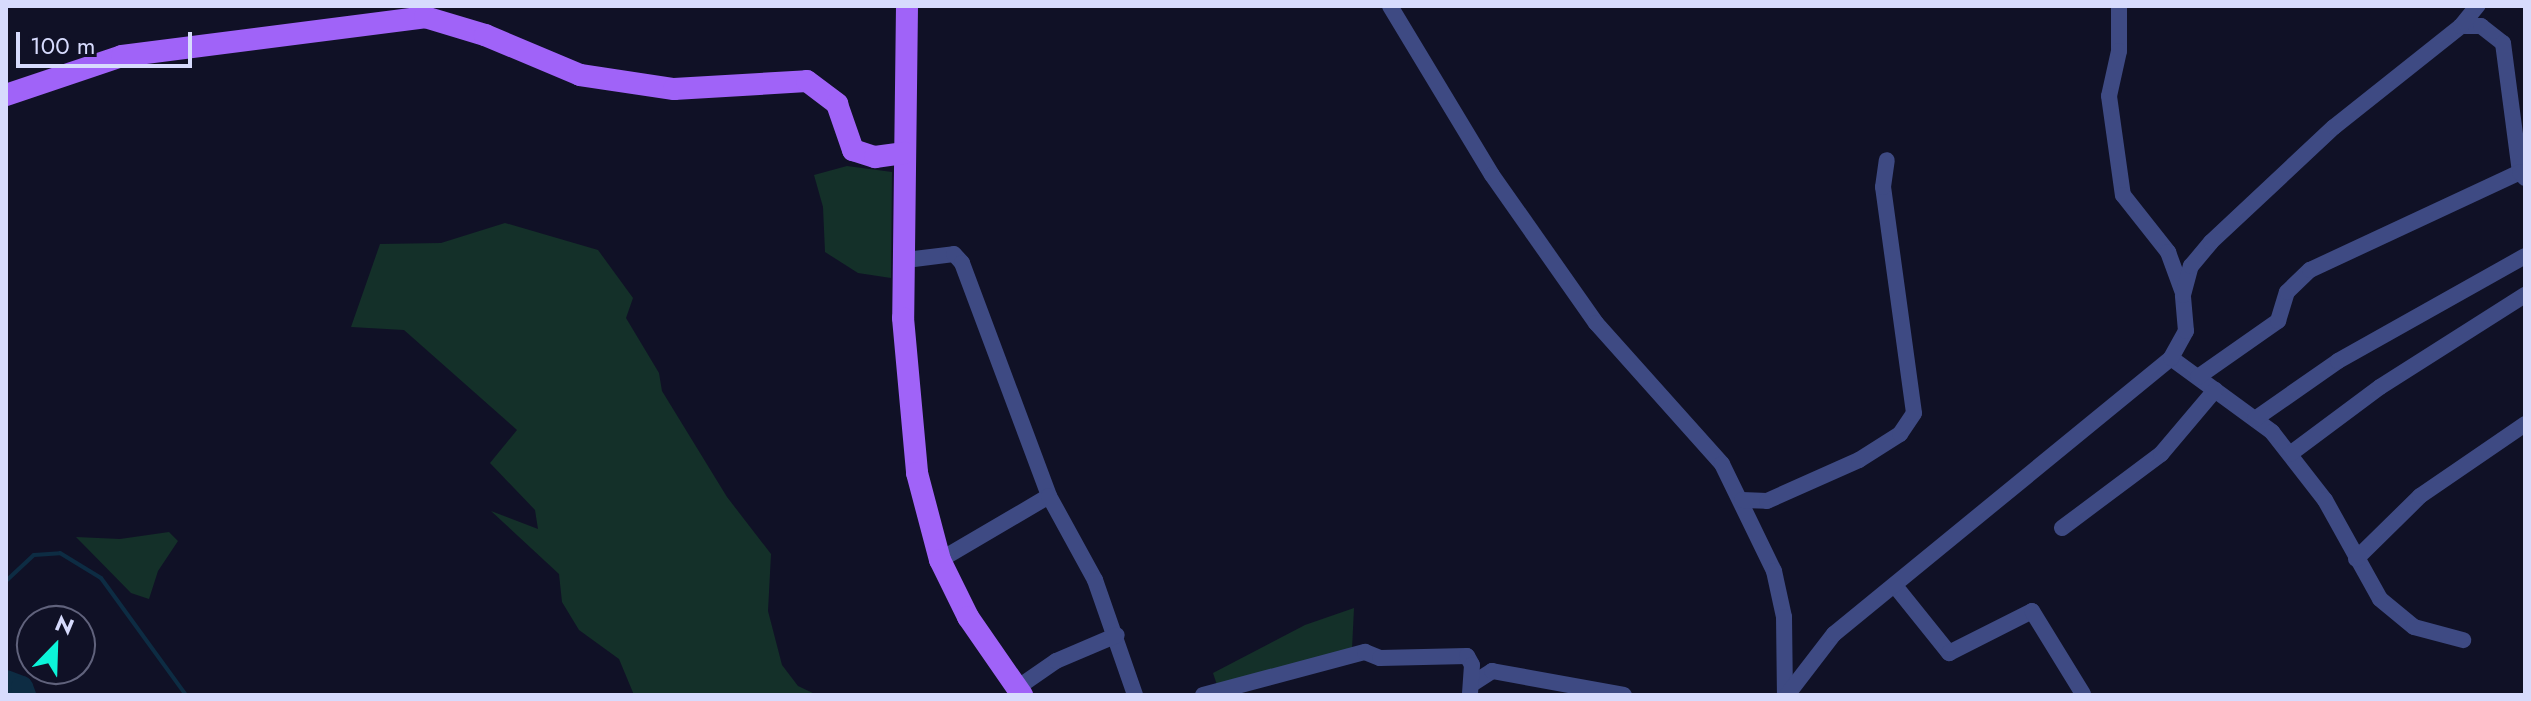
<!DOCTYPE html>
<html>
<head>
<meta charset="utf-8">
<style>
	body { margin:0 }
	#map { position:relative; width:2531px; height:701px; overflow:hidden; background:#101126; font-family:Jost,sans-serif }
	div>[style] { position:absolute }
	.green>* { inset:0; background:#143029 }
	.stream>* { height:4px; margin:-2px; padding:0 2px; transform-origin:2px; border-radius:2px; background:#0d2c43 }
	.river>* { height:22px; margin:-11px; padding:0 11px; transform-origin:11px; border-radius:11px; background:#0d2c43 }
	.minor>* { height:16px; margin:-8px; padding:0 8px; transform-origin:8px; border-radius:8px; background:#3e4a83 }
	.major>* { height:22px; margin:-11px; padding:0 11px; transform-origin:11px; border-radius:11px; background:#a063f8 }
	span { translate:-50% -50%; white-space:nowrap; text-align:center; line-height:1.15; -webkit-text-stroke:6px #101126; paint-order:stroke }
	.frame { position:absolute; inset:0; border:8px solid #d7dbfd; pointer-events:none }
	.north { position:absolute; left:16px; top:605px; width:80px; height:80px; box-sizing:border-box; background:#101126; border:2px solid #60627c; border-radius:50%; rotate:23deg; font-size:22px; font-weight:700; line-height:32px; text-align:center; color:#d7dbfd }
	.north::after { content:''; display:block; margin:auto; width:28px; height:36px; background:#0cf4d9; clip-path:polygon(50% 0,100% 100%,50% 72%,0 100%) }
	.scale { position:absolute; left:16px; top:32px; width:176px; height:36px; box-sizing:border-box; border:4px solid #d7dbfd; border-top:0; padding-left:10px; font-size:24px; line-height:28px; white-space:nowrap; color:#d7dbfd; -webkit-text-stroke:6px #101126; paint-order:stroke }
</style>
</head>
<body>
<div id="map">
	<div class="green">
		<i style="clip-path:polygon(847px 166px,892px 172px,891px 278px,858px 273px,825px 252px,823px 207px,814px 175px)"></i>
		<i style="clip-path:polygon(505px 223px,598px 250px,633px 298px,626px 318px,659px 373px,662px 391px,727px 497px,771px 554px,768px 611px,782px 665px,798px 686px,817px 695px,634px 695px,619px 659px,579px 630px,562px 602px,559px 574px,491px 511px,538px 529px,535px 510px,490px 463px,517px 430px,404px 330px,351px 327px,380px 244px,441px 243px)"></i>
		<i style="clip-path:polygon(169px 532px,178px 541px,158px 571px,149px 599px,131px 593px,76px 537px,120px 539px)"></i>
		<i style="clip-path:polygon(1354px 608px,1352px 649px,1218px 688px,1213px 673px,1305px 625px)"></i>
	</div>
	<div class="stream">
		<i style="left:6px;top:581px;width:38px;rotate:-43deg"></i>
		<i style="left:34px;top:555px;width:26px;rotate:-4deg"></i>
		<i style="left:60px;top:553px;width:48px;rotate:31.4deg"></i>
		<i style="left:101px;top:578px;width:145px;rotate:54deg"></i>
	</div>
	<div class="river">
		<i style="left:6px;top:681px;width:17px;rotate:21deg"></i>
		<i style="left:22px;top:687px;width:9px;rotate:69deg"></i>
	</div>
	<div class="minor">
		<i style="left:1390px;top:6px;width:197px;rotate:58.9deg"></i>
		<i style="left:1492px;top:175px;width:181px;rotate:54.9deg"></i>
		<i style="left:1596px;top:323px;width:189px;rotate:48.2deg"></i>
		<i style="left:1722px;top:464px;width:119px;rotate:64.1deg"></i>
		<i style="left:1774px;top:571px;width:47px;rotate:77.7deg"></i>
		<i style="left:1784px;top:617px;width:78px;rotate:89.3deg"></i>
		<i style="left:2119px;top:6px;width:45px;rotate:90deg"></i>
		<i style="left:2119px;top:51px;width:46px;rotate:102.5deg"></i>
		<i style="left:2109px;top:96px;width:100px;rotate:82deg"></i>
		<i style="left:2123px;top:195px;width:73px;rotate:51.7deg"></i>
		<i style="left:2168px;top:252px;width:44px;rotate:69.9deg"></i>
		<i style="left:2461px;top:26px;width:20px"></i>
		<i style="left:2481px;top:26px;width:28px;rotate:38deg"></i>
		<i style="left:2503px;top:43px;width:130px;rotate:82.5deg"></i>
		<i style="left:906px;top:260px;width:48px;rotate:-7.1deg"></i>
		<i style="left:954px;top:254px;width:12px;rotate:48deg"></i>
		<i style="left:962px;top:263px;width:249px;rotate:69.5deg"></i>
		<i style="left:2171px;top:358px;width:125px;rotate:36.2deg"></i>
		<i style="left:2272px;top:432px;width:86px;rotate:52.1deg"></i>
		<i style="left:2325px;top:500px;width:113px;rotate:60.9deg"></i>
		<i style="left:2380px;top:599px;width:44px;rotate:39.5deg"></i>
		<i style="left:2414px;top:627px;width:51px;rotate:14.9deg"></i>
		<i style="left:2198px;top:377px;width:98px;rotate:-35deg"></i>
		<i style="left:2278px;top:321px;width:30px;rotate:-73deg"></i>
		<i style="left:2287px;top:292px;width:32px;rotate:-44deg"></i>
		<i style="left:2310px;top:270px;width:232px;rotate:-25deg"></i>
		<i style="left:2520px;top:172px;width:8px;rotate:50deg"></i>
		<i style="left:2255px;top:419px;width:101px;rotate:-34.9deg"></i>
		<i style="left:2338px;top:361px;width:214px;rotate:-29.3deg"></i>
		<i style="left:2290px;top:454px;width:112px;rotate:-36.7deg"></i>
		<i style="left:2380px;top:387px;width:172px;rotate:-32.4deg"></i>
		<i style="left:1742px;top:500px;width:25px;rotate:2deg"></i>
		<i style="left:1767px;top:501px;width:101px;rotate:-24deg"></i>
		<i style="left:1859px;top:460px;width:49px;rotate:-32.4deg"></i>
		<i style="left:1900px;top:434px;width:25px;rotate:-56deg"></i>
		<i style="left:1914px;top:413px;width:228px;rotate:-97.8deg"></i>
		<i style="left:1883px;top:187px;width:27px;rotate:-82deg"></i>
		<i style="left:2062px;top:528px;width:124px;rotate:-36.8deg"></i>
		<i style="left:2161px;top:454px;width:84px;rotate:-49.8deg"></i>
		<i style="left:2356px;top:559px;width:90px;rotate:-44.5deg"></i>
		<i style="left:2420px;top:496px;width:127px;rotate:-34.4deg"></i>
		<i style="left:940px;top:560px;width:126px;rotate:-30.4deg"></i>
		<i style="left:1049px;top:496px;width:96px;rotate:61.3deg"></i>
		<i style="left:1095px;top:580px;width:122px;rotate:70.8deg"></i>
		<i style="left:1896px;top:587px;width:85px;rotate:51.2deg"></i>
		<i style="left:1949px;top:653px;width:93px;rotate:-26.8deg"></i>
		<i style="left:2032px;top:611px;width:97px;rotate:58.4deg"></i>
		<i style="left:1472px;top:684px;width:24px;rotate:-33deg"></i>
		<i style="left:1492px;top:671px;width:134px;rotate:10.3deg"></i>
		<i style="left:1017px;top:688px;width:47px;rotate:-34.7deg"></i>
		<i style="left:1056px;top:661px;width:66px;rotate:-23.1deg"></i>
		<i style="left:1203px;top:695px;width:168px;rotate:-14.9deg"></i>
		<i style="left:1365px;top:652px;width:16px;rotate:22deg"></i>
		<i style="left:1380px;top:658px;width:87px;rotate:-1.3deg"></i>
		<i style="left:1467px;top:656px;width:10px;rotate:61deg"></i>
		<i style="left:1472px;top:665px;width:30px;rotate:94deg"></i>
		<i style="left:1787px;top:695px;width:77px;rotate:-52.4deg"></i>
		<i style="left:1834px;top:634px;width:436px;rotate:-39.3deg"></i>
		<i style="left:2171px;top:358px;width:31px;rotate:-61deg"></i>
		<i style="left:2186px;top:331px;width:36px;rotate:-95deg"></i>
		<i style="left:2183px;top:295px;width:30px;rotate:-75deg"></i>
		<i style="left:2191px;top:266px;width:31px;rotate:-50deg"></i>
		<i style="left:2211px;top:242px;width:168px;rotate:-43.1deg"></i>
		<i style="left:2334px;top:127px;width:162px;rotate:-38.5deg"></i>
		<i style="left:2461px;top:26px;width:26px;rotate:-51deg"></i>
	</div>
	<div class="major">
		<i style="left:907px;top:6px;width:312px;rotate:90.7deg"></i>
		<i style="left:903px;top:318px;width:156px;rotate:84.8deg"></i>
		<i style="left:917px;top:473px;width:90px;rotate:75.2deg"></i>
		<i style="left:940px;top:560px;width:64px;rotate:63.8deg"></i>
		<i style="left:968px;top:617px;width:95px;rotate:55.3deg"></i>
		<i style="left:6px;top:95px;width:122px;rotate:-18.6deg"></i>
		<i style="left:122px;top:56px;width:305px;rotate:-7.3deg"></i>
		<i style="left:425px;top:17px;width:63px;rotate:16.7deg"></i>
		<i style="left:485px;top:35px;width:103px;rotate:22.8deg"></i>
		<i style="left:580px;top:75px;width:95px;rotate:8.5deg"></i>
		<i style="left:674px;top:89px;width:133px;rotate:-3.4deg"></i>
		<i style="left:807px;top:81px;width:38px;rotate:37deg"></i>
		<i style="left:837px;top:104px;width:49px;rotate:70.8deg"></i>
		<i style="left:853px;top:150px;width:23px;rotate:18deg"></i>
		<i style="left:875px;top:157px;width:30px;rotate:-8deg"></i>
	</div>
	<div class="frame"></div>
	<div class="north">N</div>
	<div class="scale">100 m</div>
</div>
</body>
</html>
